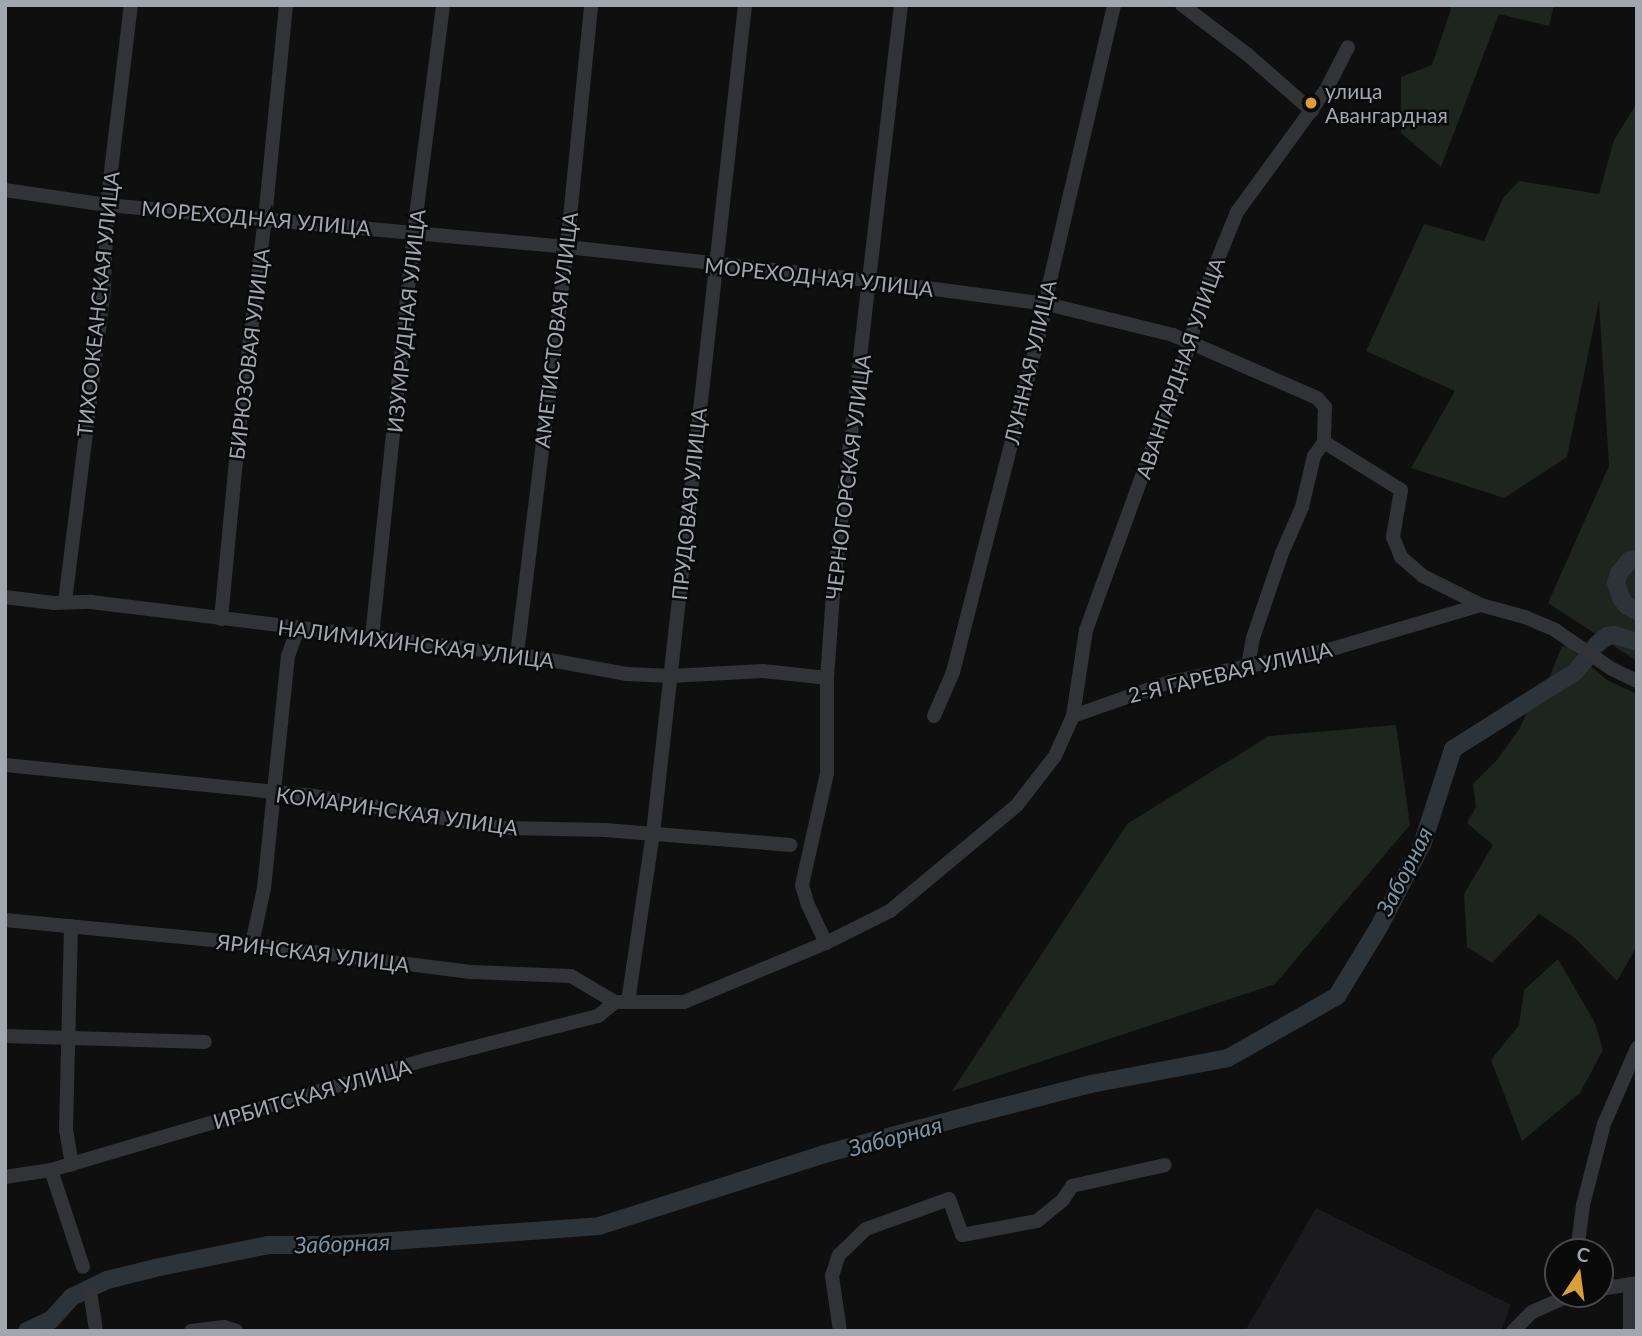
<!DOCTYPE html>
<html>
<head>
<meta charset="utf-8">
<style>
	body { margin:0 }
	#map { position:relative; width:1642px; height:1336px; overflow:hidden; background:#0f0f10; font-family:Lato,sans-serif }
	div>[style] { position:absolute }
	.built>* { inset:0; background:#1b1b1d }
	.green>* { inset:0; background:#1e241e }
	.river>* { height:18px; margin:-9px; padding:0 9px; transform-origin:9px; border-radius:9px; background:#2c3339 }
	.minor>* { height:14px; margin:-7px; padding:0 7px; transform-origin:7px; border-radius:7px; background:#323336 }
	.dots>* { width:19px; height:19px; translate:-50% -50%; box-sizing:border-box; border:4px solid #0a0a0b; border-radius:50% }
	span { translate:-50% -50%; white-space:nowrap; text-align:center; line-height:1.15; -webkit-text-stroke:5px #0a0a0b; paint-order:stroke }
	.poi-label { font-size:21px; color:#a2a6af }
	.left { translate:0 -50%; text-align:left }
	.street-label { font-size:21px; color:#a2a6af }
	.water-label { font-size:23px; color:#7c95a7; font-style:italic }
	.frame { position:absolute; inset:0; border:7px solid #a2a6af; pointer-events:none }
	.north { position:absolute; left:1544px; top:1238px; width:70px; height:70px; box-sizing:border-box; background:#0a0a0b; border:2px solid #47484d; border-radius:50%; rotate:13deg; font-size:19px; font-weight:700; line-height:28px; text-align:center; color:#a2a6af }
	.north::after { content:''; display:block; margin:auto; width:24px; height:32px; background:#da9e3d; clip-path:polygon(50% 0,100% 100%,50% 72%,0 100%) }
</style>
</head>
<body>
<div id="map">
	<div class="built">
		<i style="clip-path:polygon(1316px 1208px,1511px 1305px,1501px 1331px,1245px 1331px)"></i>
	</div>
	<div class="green">
		<i style="clip-path:polygon(1448px 5px,1554px 5px,1549px 26px,1499px 14px,1441px 167px,1401px 133px,1401px 77px,1432px 65px,1451px 9px)"></i>
		<i style="clip-path:polygon(1637px 103px,1637px 661px,1548px 603px,1609px 466px,1599px 301px,1567px 457px,1504px 498px,1411px 468px,1455px 391px,1366px 351px,1424px 224px,1484px 241px,1503px 198px,1519px 181px,1599px 194px,1614px 140px)"></i>
		<i style="clip-path:polygon(1562px 646px,1567px 646px,1607px 680px,1637px 694px,1637px 946px,1617px 981px,1575px 938px,1539px 914px,1492px 963px,1467px 947px,1464px 894px,1493px 845px,1467px 823px,1476px 807px,1473px 784px,1497px 760px,1520px 728px,1536px 691px,1549px 678px)"></i>
		<i style="clip-path:polygon(1396px 725px,1410px 825px,1275px 984px,952px 1091px,1127px 824px,1269px 736px)"></i>
		<i style="clip-path:polygon(1558px 959px,1595px 1023px,1603px 1050px,1580px 1093px,1522px 1141px,1491px 1060px,1519px 1025px,1524px 990px)"></i>
	</div>
	<div class="river">
		<i style="left:1637px;top:559px;width:7px;rotate:172deg"></i>
		<i style="left:1630px;top:560px;width:17px;rotate:130deg"></i>
		<i style="left:1619px;top:573px;width:10px;rotate:107deg"></i>
		<i style="left:1616px;top:583px;width:16px;rotate:72deg"></i>
		<i style="left:1621px;top:598px;width:10px;rotate:53deg"></i>
		<i style="left:1627px;top:606px;width:11px;rotate:27deg"></i>
		<i style="left:1596px;top:645px;width:14px;rotate:-39deg"></i>
		<i style="left:1607px;top:636px;width:7px;rotate:-8deg"></i>
		<i style="left:1614px;top:635px;width:24px;rotate:17deg"></i>
		<i style="left:27px;top:1331px;width:26px;rotate:-25deg"></i>
		<i style="left:51px;top:1320px;width:31px;rotate:-48deg"></i>
		<i style="left:72px;top:1297px;width:39px;rotate:-26deg"></i>
		<i style="left:107px;top:1280px;width:49px;rotate:-14deg"></i>
		<i style="left:155px;top:1268px;width:115px;rotate:-11.5deg"></i>
		<i style="left:268px;top:1245px;width:68px"></i>
		<i style="left:336px;top:1245px;width:264px;rotate:-4.1deg"></i>
		<i style="left:599px;top:1226px;width:236px;rotate:-17.7deg"></i>
		<i style="left:824px;top:1154px;width:159px;rotate:-14.9deg"></i>
		<i style="left:978px;top:1113px;width:117px;rotate:-14.4deg"></i>
		<i style="left:1091px;top:1084px;width:139px;rotate:-10.7deg"></i>
		<i style="left:1228px;top:1058px;width:125px;rotate:-29.6deg"></i>
		<i style="left:1337px;top:996px;width:81px;rotate:-58.7deg"></i>
		<i style="left:1379px;top:927px;width:96px;rotate:-62.6deg"></i>
		<i style="left:1423px;top:842px;width:98px;rotate:-72.1deg"></i>
		<i style="left:1453px;top:749px;width:144px;rotate:-32.3deg"></i>
		<i style="left:1575px;top:672px;width:16px;rotate:-50deg"></i>
	</div>
	<div class="minor">
		<i style="left:1182px;top:5px;width:83px;rotate:37.1deg"></i>
		<i style="left:1248px;top:55px;width:85px;rotate:41.2deg"></i>
		<i style="left:5px;top:190px;width:103px;rotate:8.4deg"></i>
		<i style="left:107px;top:205px;width:462px;rotate:5.2deg"></i>
		<i style="left:567px;top:247px;width:302px;rotate:6.3deg"></i>
		<i style="left:867px;top:280px;width:182px;rotate:7.6deg"></i>
		<i style="left:1047px;top:304px;width:130px;rotate:13.8deg"></i>
		<i style="left:1173px;top:335px;width:157px;rotate:23.6deg"></i>
		<i style="left:1317px;top:398px;width:12px;rotate:48deg"></i>
		<i style="left:1325px;top:407px;width:35px;rotate:92deg"></i>
		<i style="left:1324px;top:442px;width:91px;rotate:31.9deg"></i>
		<i style="left:1401px;top:490px;width:48px;rotate:99.7deg"></i>
		<i style="left:1393px;top:537px;width:22px;rotate:68deg"></i>
		<i style="left:1401px;top:557px;width:29px;rotate:41deg"></i>
		<i style="left:1423px;top:576px;width:65px;rotate:26.6deg"></i>
		<i style="left:5px;top:597px;width:49px;rotate:7deg"></i>
		<i style="left:54px;top:603px;width:37px;rotate:-2deg"></i>
		<i style="left:91px;top:602px;width:429px;rotate:7deg"></i>
		<i style="left:517px;top:654px;width:112px;rotate:10.3deg"></i>
		<i style="left:627px;top:674px;width:44px;rotate:2.6deg"></i>
		<i style="left:671px;top:676px;width:92px;rotate:-3.1deg"></i>
		<i style="left:763px;top:671px;width:64px;rotate:6.2deg"></i>
		<i style="left:65px;top:602px;width:316px;rotate:-82.9deg"></i>
		<i style="left:104px;top:288px;width:83px;rotate:-87.9deg"></i>
		<i style="left:107px;top:205px;width:201px;rotate:-83.2deg"></i>
		<i style="left:221px;top:619px;width:201px;rotate:-84.6deg"></i>
		<i style="left:240px;top:419px;width:202px;rotate:-82.9deg"></i>
		<i style="left:265px;top:219px;width:215px;rotate:-84.4deg"></i>
		<i style="left:372px;top:637px;width:407px;rotate:-84.1deg"></i>
		<i style="left:414px;top:232px;width:229px;rotate:-82.7deg"></i>
		<i style="left:517px;top:654px;width:410px;rotate:-83deg"></i>
		<i style="left:567px;top:247px;width:243px;rotate:-84.3deg"></i>
		<i style="left:1248px;top:666px;width:28px;rotate:-80deg"></i>
		<i style="left:1253px;top:638px;width:90px;rotate:-71.2deg"></i>
		<i style="left:1282px;top:553px;width:50px;rotate:-66.5deg"></i>
		<i style="left:1302px;top:507px;width:52px;rotate:-76.8deg"></i>
		<i style="left:1314px;top:456px;width:17px;rotate:-54deg"></i>
		<i style="left:934px;top:716px;width:48px;rotate:-66.6deg"></i>
		<i style="left:953px;top:672px;width:380px;rotate:-75.7deg"></i>
		<i style="left:1047px;top:304px;width:15px;rotate:-86deg"></i>
		<i style="left:1048px;top:289px;width:292px;rotate:-76.9deg"></i>
		<i style="left:1073px;top:716px;width:103px;rotate:-19.3deg"></i>
		<i style="left:1170px;top:682px;width:165px;rotate:-11.5deg"></i>
		<i style="left:1332px;top:649px;width:155px;rotate:-16.5deg"></i>
		<i style="left:1481px;top:605px;width:46px;rotate:15.3deg"></i>
		<i style="left:1525px;top:617px;width:33px;rotate:23deg"></i>
		<i style="left:1555px;top:630px;width:69px;rotate:34.4deg"></i>
		<i style="left:1612px;top:669px;width:28px;rotate:26deg"></i>
		<i style="left:5px;top:765px;width:310px;rotate:5.7deg"></i>
		<i style="left:313px;top:796px;width:192px;rotate:9.6deg"></i>
		<i style="left:502px;top:828px;width:103px;rotate:1.1deg"></i>
		<i style="left:605px;top:830px;width:186px;rotate:4.6deg"></i>
		<i style="left:5px;top:920px;width:248px;rotate:5.5deg"></i>
		<i style="left:252px;top:944px;width:222px;rotate:7.3deg"></i>
		<i style="left:472px;top:972px;width:99px;rotate:2.3deg"></i>
		<i style="left:571px;top:976px;width:51px;rotate:30.6deg"></i>
		<i style="left:71px;top:926px;width:204px;rotate:91.4deg"></i>
		<i style="left:66px;top:1130px;width:35px;rotate:80deg"></i>
		<i style="left:826px;top:943px;width:42px;rotate:-115.3deg"></i>
		<i style="left:808px;top:905px;width:21px;rotate:-107deg"></i>
		<i style="left:802px;top:885px;width:115px;rotate:-77.4deg"></i>
		<i style="left:827px;top:773px;width:95px;rotate:-90deg"></i>
		<i style="left:827px;top:678px;width:97px;rotate:-85.9deg"></i>
		<i style="left:834px;top:581px;width:580px;rotate:-83.37deg"></i>
		<i style="left:252px;top:944px;width:57px;rotate:-77.9deg"></i>
		<i style="left:264px;top:888px;width:233px;rotate:-84.1deg"></i>
		<i style="left:288px;top:656px;width:29px;rotate:-70deg"></i>
		<i style="left:615px;top:1002px;width:69px"></i>
		<i style="left:684px;top:1002px;width:154px;rotate:-22.6deg"></i>
		<i style="left:826px;top:943px;width:72px;rotate:-26.6deg"></i>
		<i style="left:890px;top:911px;width:165px;rotate:-39.8deg"></i>
		<i style="left:1017px;top:805px;width:62px;rotate:-52.2deg"></i>
		<i style="left:1055px;top:756px;width:44px;rotate:-65.8deg"></i>
		<i style="left:1073px;top:716px;width:87px;rotate:-81.4deg"></i>
		<i style="left:1086px;top:630px;width:304px;rotate:-70deg"></i>
		<i style="left:1190px;top:344px;width:37px;rotate:-77deg"></i>
		<i style="left:1198px;top:308px;width:104px;rotate:-67.9deg"></i>
		<i style="left:1237px;top:212px;width:151px;rotate:-53.9deg"></i>
		<i style="left:1326px;top:90px;width:48px;rotate:-62.9deg"></i>
		<i style="left:628px;top:1002px;width:171px;rotate:-81.6deg"></i>
		<i style="left:653px;top:833px;width:833px;rotate:-83.66deg"></i>
		<i style="left:5px;top:1036px;width:200px;rotate:1.7deg"></i>
		<i style="left:51px;top:1170px;width:102px;rotate:71.7deg"></i>
		<i style="left:5px;top:1177px;width:47px;rotate:-8.7deg"></i>
		<i style="left:51px;top:1170px;width:390px;rotate:-16.4deg"></i>
		<i style="left:425px;top:1060px;width:179px;rotate:-14.3deg"></i>
		<i style="left:598px;top:1016px;width:22px;rotate:-39deg"></i>
		<i style="left:1577px;top:1252px;width:47px;rotate:-82.7deg"></i>
		<i style="left:1583px;top:1205px;width:84px;rotate:-75.5deg"></i>
		<i style="left:1604px;top:1124px;width:83px;rotate:-66.5deg"></i>
		<i style="left:1630px;top:1284px;width:47px;rotate:90deg"></i>
		<i style="left:1600px;top:1289px;width:37px;rotate:-9deg"></i>
		<i style="left:90px;top:1292px;width:39px;rotate:81deg"></i>
		<i style="left:191px;top:1331px;width:33px;rotate:-7deg"></i>
		<i style="left:224px;top:1327px;width:13px;rotate:18deg"></i>
		<i style="left:840px;top:1331px;width:56px;rotate:-98.3deg"></i>
		<i style="left:832px;top:1276px;width:22px;rotate:-72deg"></i>
		<i style="left:839px;top:1255px;width:37px;rotate:-44deg"></i>
		<i style="left:866px;top:1229px;width:88px;rotate:-19.9deg"></i>
		<i style="left:949px;top:1199px;width:38px;rotate:70deg"></i>
		<i style="left:962px;top:1235px;width:76px;rotate:-10.6deg"></i>
		<i style="left:1037px;top:1221px;width:32px;rotate:-39deg"></i>
		<i style="left:1062px;top:1201px;width:18px;rotate:-56deg"></i>
		<i style="left:1072px;top:1186px;width:95px;rotate:-12.7deg"></i>
		<i style="left:1513px;top:1331px;width:27px;rotate:-45deg"></i>
		<i style="left:1532px;top:1312px;width:45px;rotate:-23.7deg"></i>
	</div>
	<div class="dots">
		<i style="left:1311px;top:103px;background:#da9e3d"></i>
	</div>
	<div class="poi-label">
		<span class="left" style="left:1325px;top:103px">улица<br>Авангардная</span>
	</div>
	<div class="street-label">
		<span style="left:256px;top:218px;rotate:5deg">МОРЕХОДНАЯ УЛИЦА</span>
		<span style="left:819px;top:277px;rotate:6deg">МОРЕХОДНАЯ УЛИЦА</span>
		<span style="left:98px;top:304px;rotate:-84deg">ТИХООКЕАНСКАЯ УЛИЦА</span>
		<span style="left:406px;top:321px;rotate:-84deg">ИЗУМРУДНАЯ УЛИЦА</span>
		<span style="left:556px;top:330px;rotate:-83deg">АМЕТИСТОВАЯ УЛИЦА</span>
		<span style="left:249px;top:354px;rotate:-83deg">БИРЮЗОВАЯ УЛИЦА</span>
		<span style="left:1030px;top:362px;rotate:-77deg">ЛУННАЯ УЛИЦА</span>
		<span style="left:1180px;top:368px;rotate:-71deg">АВАНГАРДНАЯ УЛИЦА</span>
		<span style="left:848px;top:477px;rotate:-83deg">ЧЕРНОГОРСКАЯ УЛИЦА</span>
		<span style="left:689px;top:504px;rotate:-84deg">ПРУДОВАЯ УЛИЦА</span>
		<span style="left:416px;top:644px;rotate:7deg">НАЛИМИХИНСКАЯ УЛИЦА</span>
		<span style="left:1230px;top:672px;rotate:-13deg">2-Я ГАРЕВАЯ УЛИЦА</span>
		<span style="left:397px;top:811px;rotate:8deg">КОМАРИНСКАЯ УЛИЦА</span>
		<span style="left:313px;top:953px;rotate:7deg">ЯРИНСКАЯ УЛИЦА</span>
		<span style="left:312px;top:1094px;rotate:-16deg">ИРБИТСКАЯ УЛИЦА</span>
	</div>
	<div class="water-label">
		<span style="left:1404px;top:871px;rotate:-63deg">Заборная</span>
		<span style="left:895px;top:1136px;rotate:-15deg">Заборная</span>
		<span style="left:342px;top:1243px;rotate:-2deg">Заборная</span>
	</div>
	<div class="frame"></div>
	<div class="north">С</div>
</div>
</body>
</html>
